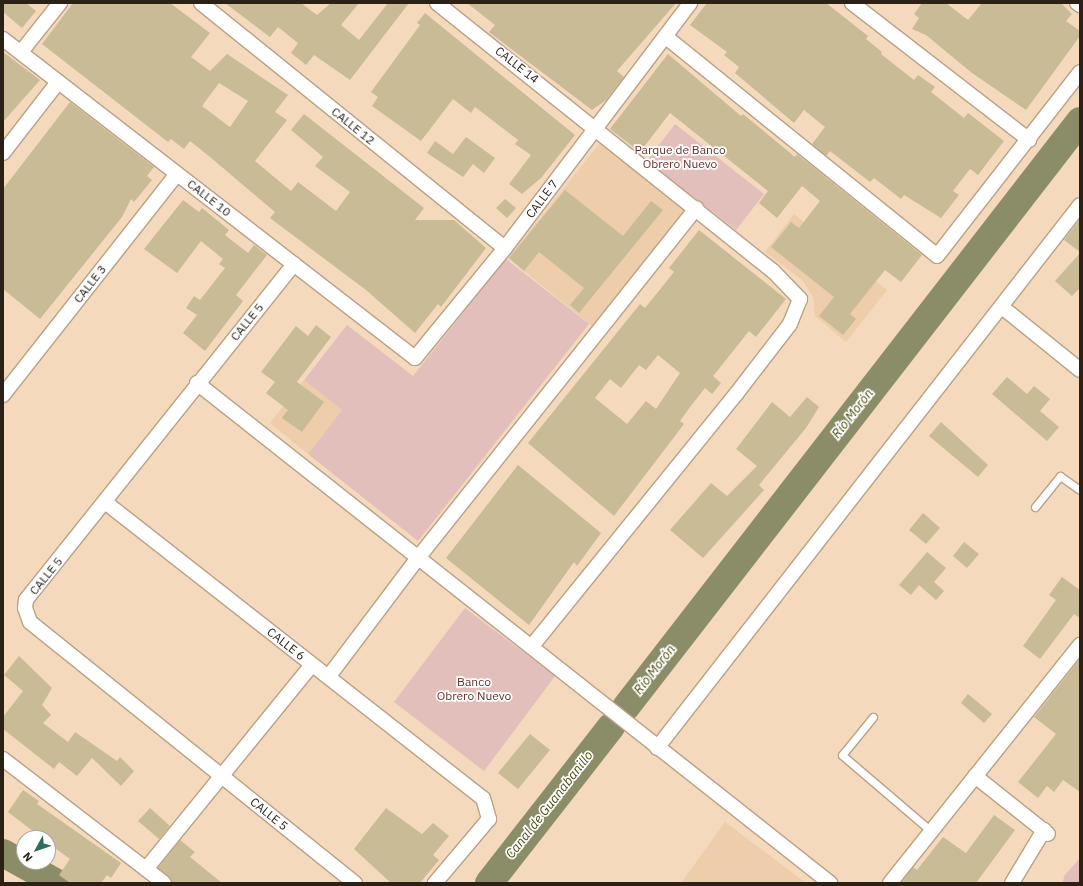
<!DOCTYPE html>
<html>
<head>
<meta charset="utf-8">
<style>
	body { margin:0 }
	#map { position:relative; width:1083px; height:886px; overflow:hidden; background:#f4d9bd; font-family:"IBM Plex Sans",sans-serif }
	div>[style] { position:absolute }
	.built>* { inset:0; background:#edcdaa }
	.green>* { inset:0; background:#e2bfba }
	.river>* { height:28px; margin:-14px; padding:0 14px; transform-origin:14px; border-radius:14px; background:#8b8d68 }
	.building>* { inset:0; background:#c9bb96 }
	.roads { filter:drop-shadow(1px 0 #baa186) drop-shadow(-1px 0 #baa186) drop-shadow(0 1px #baa186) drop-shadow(0 -1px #baa186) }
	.service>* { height:7px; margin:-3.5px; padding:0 3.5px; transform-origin:3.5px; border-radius:3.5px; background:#fff }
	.minor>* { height:14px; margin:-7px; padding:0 7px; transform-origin:7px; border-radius:7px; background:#fff }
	span { translate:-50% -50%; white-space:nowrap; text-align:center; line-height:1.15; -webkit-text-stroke:3.5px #fff; paint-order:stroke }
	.street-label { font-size:12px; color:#2b2117 }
	.park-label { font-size:12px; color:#68302b }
	.water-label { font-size:13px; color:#4d4e0e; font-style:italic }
	.frame { position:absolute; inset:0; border:4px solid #2b2117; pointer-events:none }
	.north { position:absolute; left:16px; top:830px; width:40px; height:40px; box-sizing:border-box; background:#fff; border:1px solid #aaa6a2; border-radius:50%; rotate:230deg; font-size:11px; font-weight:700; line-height:16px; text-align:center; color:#2b2117 }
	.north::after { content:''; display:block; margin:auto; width:14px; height:18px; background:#2e6e5c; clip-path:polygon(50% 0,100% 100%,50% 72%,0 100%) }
</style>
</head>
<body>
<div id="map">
	<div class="built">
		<i style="clip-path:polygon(600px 143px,684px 211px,592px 326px,508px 258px)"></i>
		<i style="clip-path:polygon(794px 214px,887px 290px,846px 342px,815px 316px,813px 297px,802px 280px,765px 252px)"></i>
		<i style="clip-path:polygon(304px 380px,342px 410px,308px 454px,270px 423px)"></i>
		<i style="clip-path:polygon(725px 822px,806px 883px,681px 883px)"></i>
	</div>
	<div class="green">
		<i style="clip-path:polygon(675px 124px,764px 194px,736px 230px,647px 161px)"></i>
		<i style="clip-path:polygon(506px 259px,589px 324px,418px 541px,308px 454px,342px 410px,304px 380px,347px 325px,413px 376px)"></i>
		<i style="clip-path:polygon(465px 608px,555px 676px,484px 771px,394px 702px)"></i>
		<i style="clip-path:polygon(1080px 858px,1080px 883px,1063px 883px,1064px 876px)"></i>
	</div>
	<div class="river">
		<i style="left:626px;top:707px;width:741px;rotate:-52.23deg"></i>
		<i style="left:3px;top:853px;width:62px;rotate:29.1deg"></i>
		<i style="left:489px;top:883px;width:198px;rotate:-52deg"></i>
	</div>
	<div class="building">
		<i style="clip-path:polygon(3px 3px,26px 3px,36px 11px,22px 28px,3px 12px)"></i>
		<i style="clip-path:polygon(evenodd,73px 3px,170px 3px,210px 33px,191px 57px,210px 71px,227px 54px,288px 95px,275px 112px,287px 120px,255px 161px,291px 191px,298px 182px,336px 211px,350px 192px,315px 166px,323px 157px,291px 130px,304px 114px,424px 208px,415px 220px,454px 220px,486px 248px,441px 307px,438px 304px,415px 333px,366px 290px,270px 218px,275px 212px,210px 157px,190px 141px,184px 149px,171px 139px,168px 142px,42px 44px,73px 3px,219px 83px,248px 101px,230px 127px,202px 106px,219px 83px)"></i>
		<i style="clip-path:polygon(225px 3px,301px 3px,317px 15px,331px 3px,359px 3px,341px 25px,359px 40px,388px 3px,409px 3px,350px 80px,314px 55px,306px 65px,291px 53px,298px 43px,278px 27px,270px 37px)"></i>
		<i style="clip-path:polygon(467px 3px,676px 3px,617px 71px,624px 77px,606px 100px,592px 110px,489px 32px,495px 25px)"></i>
		<i style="clip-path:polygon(707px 3px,826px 3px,868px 36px,866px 39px,882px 52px,881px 54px,914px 80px,918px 75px,935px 87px,931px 92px,964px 118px,968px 113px,1004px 141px,978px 175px,970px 169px,953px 191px,959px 195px,941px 218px,904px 195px,901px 199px,874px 178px,870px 182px,830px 151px,826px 156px,812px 144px,825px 127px,804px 110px,794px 123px,735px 73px,739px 67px,724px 55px,727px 52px,690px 25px)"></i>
		<i style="clip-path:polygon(922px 3px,946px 3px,968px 20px,982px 3px,1061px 3px,1072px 14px,1066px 21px,1080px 31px,1080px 36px,1026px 110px,972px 73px,926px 35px,912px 29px,919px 18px,914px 14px)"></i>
		<i style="clip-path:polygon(425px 13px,575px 135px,541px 178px,522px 194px,509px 184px,531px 155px,515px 144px,518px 140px,475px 107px,471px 113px,453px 99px,421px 141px,372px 106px,378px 97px,371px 92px,420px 25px,417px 23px)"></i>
		<i style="clip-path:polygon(3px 52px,40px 80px,3px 122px)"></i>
		<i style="clip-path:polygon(668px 54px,741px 116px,743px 114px,795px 157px,797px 154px,922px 255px,901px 282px,885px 270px,850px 314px,856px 319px,843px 335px,819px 316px,834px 297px,771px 247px,791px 222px,799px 228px,820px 201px,802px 186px,777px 218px,759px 203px,768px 191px,670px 113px,640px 152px,610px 129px)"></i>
		<i style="clip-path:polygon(70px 102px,154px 167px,147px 176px,152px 180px,134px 202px,131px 199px,122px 217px,40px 319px,3px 289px,3px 189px)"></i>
		<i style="clip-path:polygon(466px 137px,495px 158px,484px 173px,473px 164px,463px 177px,427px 153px,435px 141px,453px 154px)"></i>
		<i style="clip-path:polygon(565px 190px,623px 236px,651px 201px,663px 210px,579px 313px,570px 305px,584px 288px,539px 252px,524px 271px,509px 258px)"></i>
		<i style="clip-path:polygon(505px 199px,516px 208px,507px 218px,496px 208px)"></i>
		<i style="clip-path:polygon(183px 200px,199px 212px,202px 208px,229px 230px,225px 235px,248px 253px,254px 245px,267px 255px,236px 295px,243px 301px,205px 351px,183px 333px,197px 315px,186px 308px,194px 296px,200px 300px,225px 268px,219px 264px,223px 259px,201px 241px,177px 273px,144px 249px)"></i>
		<i style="clip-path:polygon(1080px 219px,1080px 252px,1064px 240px)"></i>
		<i style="clip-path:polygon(evenodd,699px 230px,786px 299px,756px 337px,749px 331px,718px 370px,713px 376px,721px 383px,712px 394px,705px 388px,690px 407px,680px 421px,684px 424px,614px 516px,528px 443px,640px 304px,645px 308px,674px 272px,669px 268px,699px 230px,658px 355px,680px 373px,656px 409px,646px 401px,627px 424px,595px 398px,610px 379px,621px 388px,639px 365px,646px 370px,658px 355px)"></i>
		<i style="clip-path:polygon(1080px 253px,1080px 288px,1072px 296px,1055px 281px)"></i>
		<i style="clip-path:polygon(316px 325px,331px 337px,297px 382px,324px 402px,302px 432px,282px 418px,288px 410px,266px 393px,275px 382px,261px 372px,296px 326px,308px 336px)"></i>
		<i style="clip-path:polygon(1007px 377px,1027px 394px,1034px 386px,1050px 399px,1040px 411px,1059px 427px,1047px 441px,992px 394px)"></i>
		<i style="clip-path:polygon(807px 397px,819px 407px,806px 428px,759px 485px,764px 490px,703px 558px,670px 530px,711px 483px,727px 496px,757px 466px,736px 449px,772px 402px,790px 417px)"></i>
		<i style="clip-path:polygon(941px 422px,988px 465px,978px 477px,929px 436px)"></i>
		<i style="clip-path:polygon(518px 465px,601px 533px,577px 566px,574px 562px,529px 625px,446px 558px)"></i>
		<i style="clip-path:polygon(923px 513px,940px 528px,926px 544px,909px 530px)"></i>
		<i style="clip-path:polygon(964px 542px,979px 554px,967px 568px,953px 556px)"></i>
		<i style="clip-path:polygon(927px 552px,946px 568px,934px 582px,944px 591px,936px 600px,919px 585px,911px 595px,899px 585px)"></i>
		<i style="clip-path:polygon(1062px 577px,1080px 590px,1080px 618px,1074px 614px,1040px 659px,1023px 646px,1056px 600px,1049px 595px)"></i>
		<i style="clip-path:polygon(19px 656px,52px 688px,42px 705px,51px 715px,43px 723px,68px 742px,75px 732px,117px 761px,120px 757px,134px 771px,121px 786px,92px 758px,77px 776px,59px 762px,54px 769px,3px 729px,3px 717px,23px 691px,4px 675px)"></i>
		<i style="clip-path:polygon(1080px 659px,1080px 792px,1063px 780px,1054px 792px,1047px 786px,1038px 798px,1018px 782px,1056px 734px,1034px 717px)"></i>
		<i style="clip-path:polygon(968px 694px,992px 714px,984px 723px,961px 703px)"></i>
		<i style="clip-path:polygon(530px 734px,550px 750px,518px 789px,498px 773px)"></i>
		<i style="clip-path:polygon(23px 790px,39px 801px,37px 804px,121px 863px,111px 878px,107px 875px,101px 883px,70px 883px,59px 875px,70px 859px,48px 843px,48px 838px,42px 838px,8px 812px)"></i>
		<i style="clip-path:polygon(150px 808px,170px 826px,159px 839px,138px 821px)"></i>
		<i style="clip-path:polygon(386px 808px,422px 834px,433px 823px,449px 836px,433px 855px,439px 860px,420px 883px,391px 883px,354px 849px)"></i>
		<i style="clip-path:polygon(994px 815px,1015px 830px,976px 883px,901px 883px,913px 867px,917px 870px,943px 837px,966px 853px)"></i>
		<i style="clip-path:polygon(180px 840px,195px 852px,190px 857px,222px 883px,172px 883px,158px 868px)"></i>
	</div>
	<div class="roads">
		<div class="service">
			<i style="left:1035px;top:507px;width:40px;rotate:-51deg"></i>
			<i style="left:1060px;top:476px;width:24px;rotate:35deg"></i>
			<i style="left:873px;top:717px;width:49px;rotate:129.2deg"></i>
			<i style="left:842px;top:755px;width:117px;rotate:40.5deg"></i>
		</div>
		<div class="minor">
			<i style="left:201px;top:3px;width:390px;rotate:38.9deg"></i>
			<i style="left:437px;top:3px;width:430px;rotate:38.6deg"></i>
			<i style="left:773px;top:271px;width:39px;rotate:46deg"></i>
			<i style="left:800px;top:299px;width:27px;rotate:112deg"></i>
			<i style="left:790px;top:324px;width:88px;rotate:127.6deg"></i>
			<i style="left:736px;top:394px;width:324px;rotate:129deg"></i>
			<i style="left:852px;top:3px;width:224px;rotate:37.7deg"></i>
			<i style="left:1077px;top:3px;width:4px;rotate:34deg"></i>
			<i style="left:666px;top:37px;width:348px;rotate:38.9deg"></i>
			<i style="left:937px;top:256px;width:233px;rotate:-52.1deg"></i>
			<i style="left:3px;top:39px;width:521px;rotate:37.75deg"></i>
			<i style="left:415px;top:358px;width:142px;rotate:-50.7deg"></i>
			<i style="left:505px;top:248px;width:307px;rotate:-52.9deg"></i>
			<i style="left:21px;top:52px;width:63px;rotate:-51.5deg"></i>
			<i style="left:3px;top:153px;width:90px;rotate:-52.2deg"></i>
			<i style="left:294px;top:264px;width:430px;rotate:128.6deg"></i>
			<i style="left:26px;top:600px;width:8px;rotate:97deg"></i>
			<i style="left:25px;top:608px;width:15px;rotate:70deg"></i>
			<i style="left:30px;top:622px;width:417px;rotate:38.8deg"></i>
			<i style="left:1002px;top:307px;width:100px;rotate:38.9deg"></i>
			<i style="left:197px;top:383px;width:807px;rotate:38.3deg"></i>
			<i style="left:3px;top:395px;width:281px;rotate:-51.8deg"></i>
			<i style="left:105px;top:502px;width:480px;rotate:38.1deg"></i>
			<i style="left:483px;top:798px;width:22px;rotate:74deg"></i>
			<i style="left:489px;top:819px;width:84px;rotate:130.2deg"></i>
			<i style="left:329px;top:676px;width:148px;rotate:-53deg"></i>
			<i style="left:418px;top:558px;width:447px;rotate:-51.5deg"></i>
			<i style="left:657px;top:748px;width:688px;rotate:-52.08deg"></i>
			<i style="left:3px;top:759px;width:203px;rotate:37.6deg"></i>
			<i style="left:975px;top:776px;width:93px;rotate:38.5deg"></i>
			<i style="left:146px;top:869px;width:263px;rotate:-50.9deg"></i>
			<i style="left:890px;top:883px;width:305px;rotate:-51.4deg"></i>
			<i style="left:1012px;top:883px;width:62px;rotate:-58.9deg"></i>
		</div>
	</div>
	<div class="street-label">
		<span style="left:517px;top:65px;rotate:38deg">CALLE 14</span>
		<span style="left:353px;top:126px;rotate:39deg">CALLE 12</span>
		<span style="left:209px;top:198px;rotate:38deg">CALLE 10</span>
		<span style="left:542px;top:199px;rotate:-53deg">CALLE 7</span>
		<span style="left:90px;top:284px;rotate:-52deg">CALLE 3</span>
		<span style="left:247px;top:322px;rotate:-51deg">CALLE 5</span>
		<span style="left:46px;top:576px;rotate:-51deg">CALLE 5</span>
		<span style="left:286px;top:644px;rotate:38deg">CALLE 6</span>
		<span style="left:269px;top:814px;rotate:39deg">CALLE 5</span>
	</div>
	<div class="park-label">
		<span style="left:680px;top:157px">Parque de Banco<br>Obrero Nuevo</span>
		<span style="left:474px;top:689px">Banco<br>Obrero Nuevo</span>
	</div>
	<div class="water-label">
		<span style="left:853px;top:414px;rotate:-52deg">Río Morón</span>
		<span style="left:655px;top:670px;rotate:-52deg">Río Morón</span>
		<span style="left:550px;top:805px;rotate:-52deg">Canal de Guanabanillo</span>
	</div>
	<div class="frame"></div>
	<div class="north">N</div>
</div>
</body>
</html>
